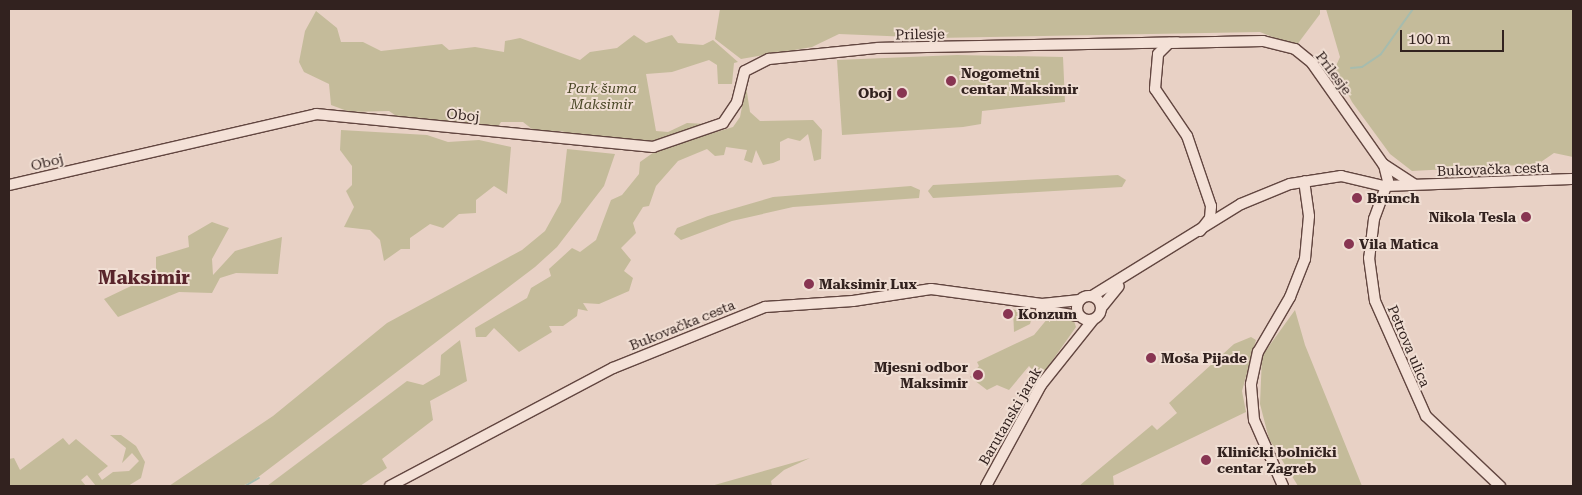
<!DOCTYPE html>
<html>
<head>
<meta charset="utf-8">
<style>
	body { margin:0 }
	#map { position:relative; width:1582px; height:495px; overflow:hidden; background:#e8d1c5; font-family:"Roboto Serif",serif }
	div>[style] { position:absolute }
	.green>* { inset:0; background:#c4bb9a }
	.stream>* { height:2px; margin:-1px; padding:0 1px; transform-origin:1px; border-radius:1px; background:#a6bcae }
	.roads { filter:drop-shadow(1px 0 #624640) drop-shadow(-1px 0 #624640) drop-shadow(0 1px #624640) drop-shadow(0 -1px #624640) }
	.secondary>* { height:10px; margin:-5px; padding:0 5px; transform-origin:5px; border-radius:5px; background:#f4e1d7 }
	.secondary>.ring { margin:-5px; padding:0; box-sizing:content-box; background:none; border:10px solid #f4e1d7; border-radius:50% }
	.dots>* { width:14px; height:14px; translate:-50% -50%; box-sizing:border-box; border:2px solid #f0ded3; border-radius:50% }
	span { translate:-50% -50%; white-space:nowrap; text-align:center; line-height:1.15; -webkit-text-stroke:4px #f0ded3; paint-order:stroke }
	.street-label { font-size:14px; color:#32221f }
	.poi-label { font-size:14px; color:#32221f; font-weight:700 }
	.left { translate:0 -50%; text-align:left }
	.right { translate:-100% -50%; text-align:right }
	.park-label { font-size:14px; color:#4c4928; font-style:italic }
	.district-label { font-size:19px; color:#59242b; font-weight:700 }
	.frame { position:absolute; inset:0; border:10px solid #32221f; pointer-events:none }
	.scale { position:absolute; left:1400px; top:30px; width:104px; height:22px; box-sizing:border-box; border:2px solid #32221f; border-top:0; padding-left:6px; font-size:15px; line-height:18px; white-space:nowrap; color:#32221f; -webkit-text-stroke:4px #f0ded3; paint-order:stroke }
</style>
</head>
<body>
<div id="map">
	<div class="green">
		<i style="clip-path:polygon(720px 9px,1320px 9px,1320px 14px,1296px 46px,1260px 32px,935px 38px,839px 34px,812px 47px,741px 59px,715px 39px)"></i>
		<i style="clip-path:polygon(1326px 9px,1573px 9px,1573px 157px,1554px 153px,1538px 164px,1412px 171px,1390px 154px,1352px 102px,1335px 68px,1340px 57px)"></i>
		<i style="clip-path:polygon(316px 11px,337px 28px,341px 42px,363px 42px,381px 51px,442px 44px,449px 50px,475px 47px,504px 52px,505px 41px,520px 38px,580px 60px,590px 52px,617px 48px,634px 35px,646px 43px,672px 35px,678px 43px,703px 45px,713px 40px,738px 62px,734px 63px,732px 84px,718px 84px,717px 65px,709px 60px,672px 72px,646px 74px,656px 131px,668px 132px,687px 123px,706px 124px,665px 140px,595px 142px,561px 131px,537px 133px,523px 122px,501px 122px,496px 130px,404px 121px,389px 111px,350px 112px,331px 105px,329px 84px,304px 72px,299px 62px,305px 31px)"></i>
		<i style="clip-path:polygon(957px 55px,1063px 57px,1065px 102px,982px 111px,981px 124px,963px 127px,842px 135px,837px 60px)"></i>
		<i style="clip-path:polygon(746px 86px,750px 112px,760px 121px,813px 120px,822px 130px,821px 159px,814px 161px,808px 134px,800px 141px,788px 138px,780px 142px,780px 160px,773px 163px,763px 165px,756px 150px,752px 163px,744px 160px,747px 150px,726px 147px,724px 155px,715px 156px,707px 149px,678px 161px,656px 186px,649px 206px,643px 207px,633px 223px,636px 233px,621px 248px,631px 260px,624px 271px,633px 278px,629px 291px,599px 304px,583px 303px,588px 311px,578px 309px,577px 316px,563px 326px,549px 326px,552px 332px,519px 352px,494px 328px,486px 337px,476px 337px,475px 328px,527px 298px,531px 288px,551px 276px,549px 269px,572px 248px,580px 252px,596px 240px,611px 200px,622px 195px,639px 174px,640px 162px,657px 150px,733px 127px,740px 117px)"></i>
		<i style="clip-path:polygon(341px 130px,427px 135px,448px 142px,479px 140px,511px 147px,507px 194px,494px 186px,476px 200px,476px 213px,459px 214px,443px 228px,430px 224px,410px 238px,410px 249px,401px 249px,384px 261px,380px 240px,370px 230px,344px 227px,354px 207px,346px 191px,352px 185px,352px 166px,340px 150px)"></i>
		<i style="clip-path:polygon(567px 149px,615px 154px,604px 186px,557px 247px,535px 267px,253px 481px,242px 486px,169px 486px,273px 416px,387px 323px,522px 250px,545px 231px,561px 202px)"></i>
		<i style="clip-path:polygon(1118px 175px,1126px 180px,1122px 187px,933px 198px,928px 191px,933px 185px)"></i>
		<i style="clip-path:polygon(911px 186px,920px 190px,919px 198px,793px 207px,732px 221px,681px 240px,674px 234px,677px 228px,708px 216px,773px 197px)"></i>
		<i style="clip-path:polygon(212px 222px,229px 228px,212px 259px,213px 275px,235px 251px,282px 237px,278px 274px,236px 273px,220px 278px,212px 293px,179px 292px,118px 317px,104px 299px,156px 274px,156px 257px,189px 247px,188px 236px)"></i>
		<i style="clip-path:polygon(1013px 309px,1032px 317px,1030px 324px,1014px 332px)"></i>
		<i style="clip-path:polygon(1295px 310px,1305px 345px,1362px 486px,1298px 486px,1269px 439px,1260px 404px,1262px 356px)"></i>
		<i style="clip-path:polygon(1048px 318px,1073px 318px,1076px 327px,1040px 378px,1029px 366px,1009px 390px,997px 385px,987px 390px,970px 377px,979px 366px,977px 362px,1034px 335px)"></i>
		<i style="clip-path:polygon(1251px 337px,1256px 340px,1242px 391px,1246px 412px,1113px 476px,1114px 486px,1079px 486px,1152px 425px,1157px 430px,1177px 413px,1169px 403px,1234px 344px)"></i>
		<i style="clip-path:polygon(460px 340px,467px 381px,430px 401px,433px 420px,382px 459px,387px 468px,360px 486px,267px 486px,407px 381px,423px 385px,440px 375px,441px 355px)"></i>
		<i style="clip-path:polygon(110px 435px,121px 435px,136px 446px,145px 462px,141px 478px,128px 486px,96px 486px,87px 475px,81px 480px,86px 486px,9px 486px,9px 459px,14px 458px,20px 470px,63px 438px,69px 445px,76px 439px,108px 466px,98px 474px,102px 480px,113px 472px,129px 471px,139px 461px,132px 453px,122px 463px,126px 448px)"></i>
		<i style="clip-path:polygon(810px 458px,784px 470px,771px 481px,772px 486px,711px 486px)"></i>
	</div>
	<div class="stream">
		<i style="left:1351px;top:68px;width:11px;rotate:-5deg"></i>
		<i style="left:1362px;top:67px;width:23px;rotate:-34deg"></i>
		<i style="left:1381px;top:54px;width:55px;rotate:-54.6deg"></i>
		<i style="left:245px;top:486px;width:16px;rotate:-30deg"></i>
	</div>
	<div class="roads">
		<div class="secondary">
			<i style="left:1384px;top:165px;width:16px;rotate:76deg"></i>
			<i style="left:1388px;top:181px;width:40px;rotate:110.2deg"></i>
			<i style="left:1374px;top:219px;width:39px;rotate:97deg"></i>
			<i style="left:1369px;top:258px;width:43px;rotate:82.1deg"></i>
			<i style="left:1375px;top:301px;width:126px;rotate:66.1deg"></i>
			<i style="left:1426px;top:416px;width:102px;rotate:43.4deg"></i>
			<i style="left:9px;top:185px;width:315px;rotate:-13deg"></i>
			<i style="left:316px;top:114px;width:339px;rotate:5.6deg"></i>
			<i style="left:653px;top:147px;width:74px;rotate:-18.9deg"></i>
			<i style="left:723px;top:123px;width:25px;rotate:-56deg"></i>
			<i style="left:737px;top:102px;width:32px;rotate:-76deg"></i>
			<i style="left:745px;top:71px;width:27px;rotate:-27deg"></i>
			<i style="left:769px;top:59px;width:110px;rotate:-5.8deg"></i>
			<i style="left:878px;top:48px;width:299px;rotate:-1.1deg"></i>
			<i style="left:1200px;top:231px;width:16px;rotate:-52deg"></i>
			<i style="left:1210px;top:218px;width:12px;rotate:-85deg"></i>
			<i style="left:1211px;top:206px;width:74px;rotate:-108.9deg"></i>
			<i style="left:1187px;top:136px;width:57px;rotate:-124.2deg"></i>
			<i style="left:1155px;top:89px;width:35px;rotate:-85deg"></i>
			<i style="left:1158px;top:54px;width:16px;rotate:-45deg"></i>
			<i style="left:1169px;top:43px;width:94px;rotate:-1.2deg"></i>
			<i style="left:1263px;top:41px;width:33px;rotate:14deg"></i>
			<i style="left:1295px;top:49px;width:22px;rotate:39deg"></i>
			<i style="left:1312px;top:63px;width:123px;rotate:54.9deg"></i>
			<i style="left:1383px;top:164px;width:37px;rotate:33deg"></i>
			<i class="ring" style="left:1077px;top:296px;width:14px;height:14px"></i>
			<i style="left:1092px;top:296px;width:175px;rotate:-31.7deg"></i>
			<i style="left:1241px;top:204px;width:53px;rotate:-22.2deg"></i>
			<i style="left:1290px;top:184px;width:52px;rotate:-8.9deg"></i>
			<i style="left:1341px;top:176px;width:43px;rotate:13.4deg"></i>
			<i style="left:1383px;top:186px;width:190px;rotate:-2.1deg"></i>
			<i style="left:1101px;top:308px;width:28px;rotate:-51deg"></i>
			<i style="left:1041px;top:310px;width:38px;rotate:9deg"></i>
			<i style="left:390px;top:486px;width:252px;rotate:-27.9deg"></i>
			<i style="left:613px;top:368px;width:164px;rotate:-21.9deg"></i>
			<i style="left:765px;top:307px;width:88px;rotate:-3.9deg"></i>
			<i style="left:853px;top:301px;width:79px;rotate:-8.7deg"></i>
			<i style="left:931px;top:289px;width:112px;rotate:7.7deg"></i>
			<i style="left:1042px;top:304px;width:38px;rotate:-6deg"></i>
			<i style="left:986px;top:486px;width:115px;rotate:-61.4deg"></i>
			<i style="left:1041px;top:385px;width:83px;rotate:-51.3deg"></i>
			<i style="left:1283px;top:486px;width:72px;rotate:-113.7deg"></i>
			<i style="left:1254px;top:420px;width:36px;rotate:-95deg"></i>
			<i style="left:1251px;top:384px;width:33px;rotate:-78deg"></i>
			<i style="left:1258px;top:352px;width:64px;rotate:-59.8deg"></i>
			<i style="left:1290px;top:297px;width:41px;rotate:-68.5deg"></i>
			<i style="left:1305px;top:259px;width:43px;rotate:-84.7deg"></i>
			<i style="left:1309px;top:216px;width:35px;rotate:-98deg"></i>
		</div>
	</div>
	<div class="dots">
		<i style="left:951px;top:81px;background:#883552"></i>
		<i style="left:902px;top:93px;background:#883552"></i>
		<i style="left:1357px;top:198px;background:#883552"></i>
		<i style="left:1526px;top:217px;background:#883552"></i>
		<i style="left:1349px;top:244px;background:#883552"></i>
		<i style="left:809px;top:284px;background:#883552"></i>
		<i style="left:1008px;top:314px;background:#883552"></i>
		<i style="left:1151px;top:358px;background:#883552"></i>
		<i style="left:978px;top:375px;background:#883552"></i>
		<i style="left:1206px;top:460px;background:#883552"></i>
	</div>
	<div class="street-label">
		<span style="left:920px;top:34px;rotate:-1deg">Prilesje</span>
		<span style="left:1334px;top:73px;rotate:53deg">Prilesje</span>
		<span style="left:463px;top:115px;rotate:6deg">Oboj</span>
		<span style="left:47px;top:162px;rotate:-14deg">Oboj</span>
		<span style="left:1493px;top:169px;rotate:-2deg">Bukovačka cesta</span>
		<span style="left:682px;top:325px;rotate:-22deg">Bukovačka cesta</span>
		<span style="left:1409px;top:346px;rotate:67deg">Petrova ulica</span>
		<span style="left:1010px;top:416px;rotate:-60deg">Barutanski jarak</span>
	</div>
	<div class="poi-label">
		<span class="left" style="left:961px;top:81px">Nogometni<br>centar Maksimir</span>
		<span class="right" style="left:892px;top:93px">Oboj</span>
		<span class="left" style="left:1367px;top:198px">Brunch</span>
		<span class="right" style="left:1516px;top:217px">Nikola Tesla</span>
		<span class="left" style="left:1359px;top:244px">Vila Matica</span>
		<span class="left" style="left:819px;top:284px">Maksimir Lux</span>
		<span class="left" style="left:1018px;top:314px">Konzum</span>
		<span class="left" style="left:1161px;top:358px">Moša Pijade</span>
		<span class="right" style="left:968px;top:375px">Mjesni odbor<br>Maksimir</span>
		<span class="left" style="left:1217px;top:460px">Klinički bolnički<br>centar Zagreb</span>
	</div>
	<div class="park-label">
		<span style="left:602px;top:96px">Park šuma<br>Maksimir</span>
	</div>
	<div class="district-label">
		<span style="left:144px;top:278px">Maksimir</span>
	</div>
	<div class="frame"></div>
	<div class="scale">100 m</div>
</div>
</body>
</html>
